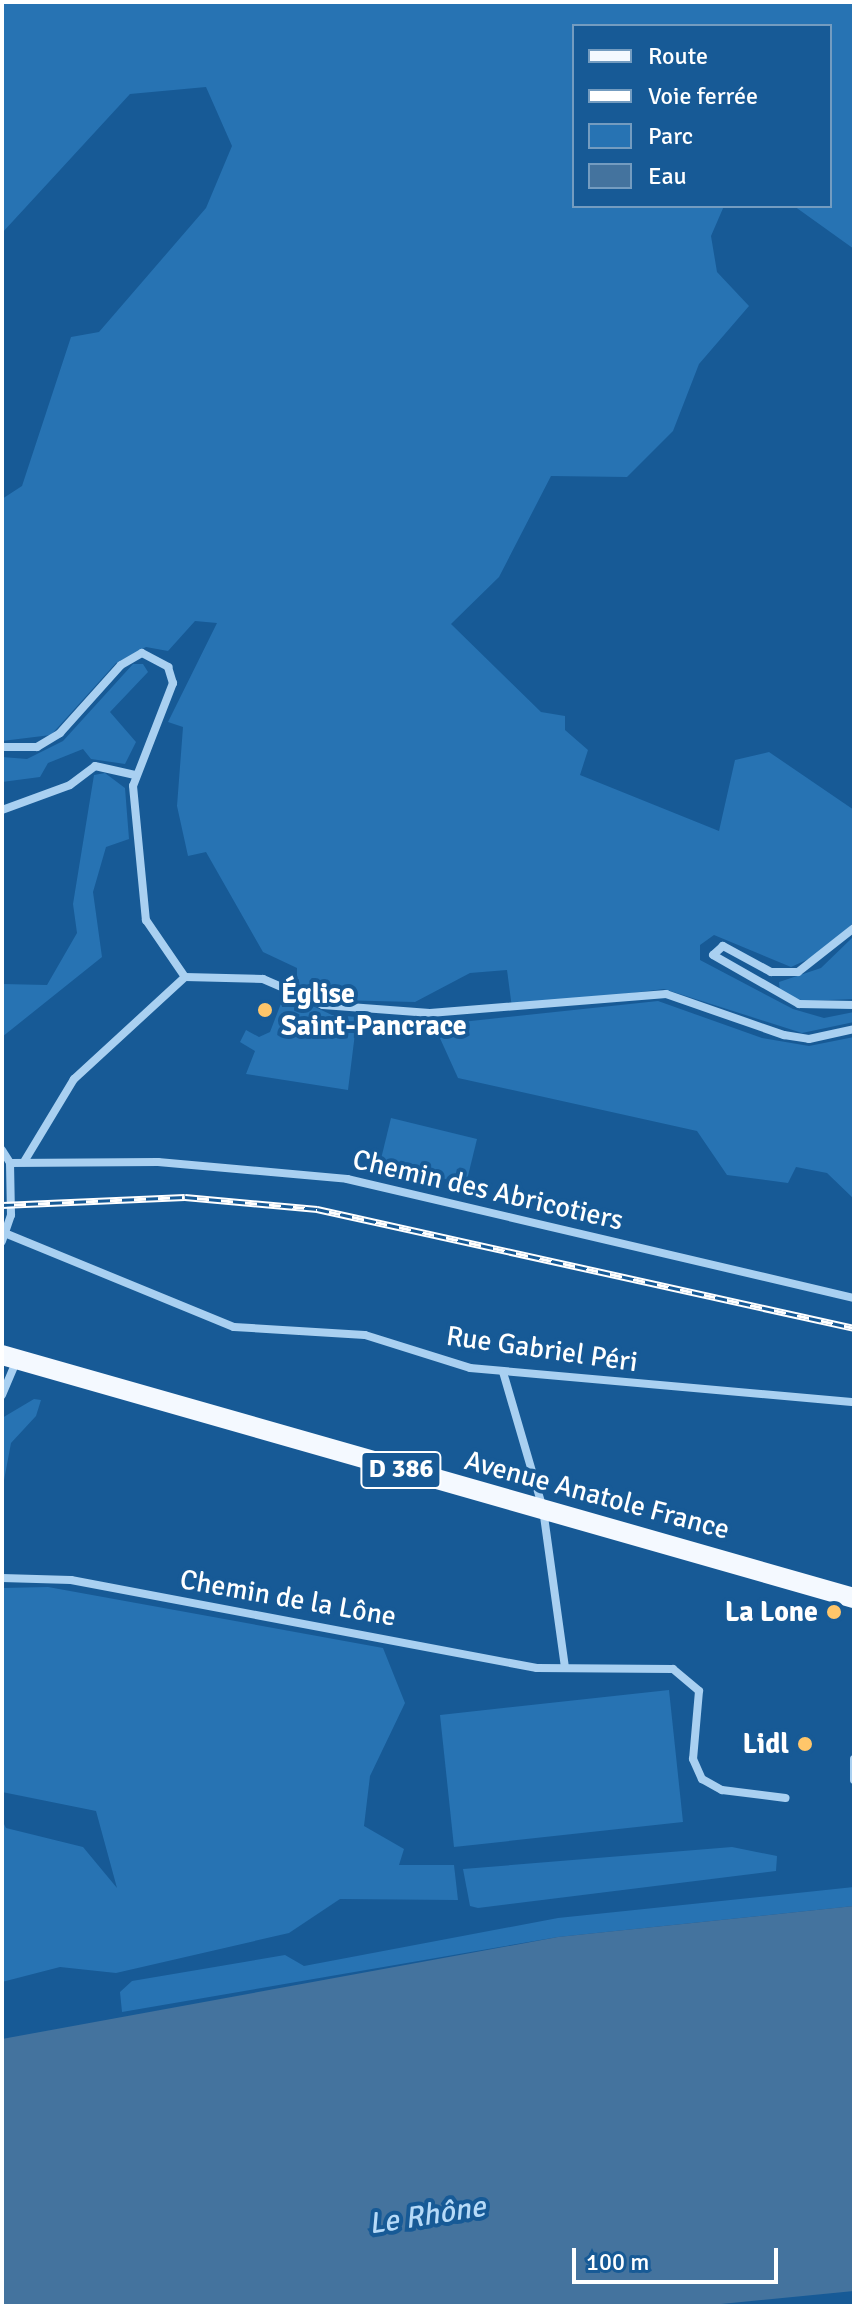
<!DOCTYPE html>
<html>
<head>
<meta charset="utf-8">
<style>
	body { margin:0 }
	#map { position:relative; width:856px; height:2308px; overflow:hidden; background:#175a96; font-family:Signika,sans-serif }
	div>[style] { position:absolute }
	.green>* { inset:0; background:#2773b3 }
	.water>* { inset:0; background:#44739e }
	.minor>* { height:8px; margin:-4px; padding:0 4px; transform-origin:4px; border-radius:4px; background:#a9d0f1 }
	.primary>* { height:20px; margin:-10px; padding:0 10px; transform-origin:10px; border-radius:10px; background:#f4f9ff }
	.rail>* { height:7px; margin-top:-3.5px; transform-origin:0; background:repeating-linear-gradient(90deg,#175a96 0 12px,#fff 0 24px); box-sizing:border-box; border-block:2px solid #fff }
	.dots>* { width:22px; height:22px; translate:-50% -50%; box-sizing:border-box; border:4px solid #175a96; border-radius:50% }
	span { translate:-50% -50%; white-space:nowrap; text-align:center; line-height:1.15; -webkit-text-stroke:8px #175a96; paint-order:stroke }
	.shield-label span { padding:2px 6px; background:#175a96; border:2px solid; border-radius:6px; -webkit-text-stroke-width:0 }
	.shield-label { font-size:26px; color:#fff; font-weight:700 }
	.poi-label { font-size:28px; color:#fff; font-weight:700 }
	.left { translate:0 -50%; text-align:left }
	.right { translate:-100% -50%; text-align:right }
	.street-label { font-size:28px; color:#fff }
	.water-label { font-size:30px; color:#b6daf8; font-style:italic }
	.frame { position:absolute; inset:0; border:4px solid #fff; pointer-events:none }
	.legend { position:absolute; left:572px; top:24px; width:260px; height:184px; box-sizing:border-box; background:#175a96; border:2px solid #749cc0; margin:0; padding:10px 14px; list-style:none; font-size:24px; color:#fff }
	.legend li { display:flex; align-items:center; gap:16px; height:40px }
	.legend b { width:40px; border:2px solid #749cc0 }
	.scale { position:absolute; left:572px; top:2248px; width:206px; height:36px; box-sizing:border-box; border:4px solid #fff; border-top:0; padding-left:10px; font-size:24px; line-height:28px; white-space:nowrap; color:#fff; -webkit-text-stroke:6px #175a96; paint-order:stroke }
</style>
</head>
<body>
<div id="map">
	<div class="green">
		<i style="clip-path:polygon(2px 2px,854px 2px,854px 249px,794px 206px,830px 206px,830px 26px,574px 26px,574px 206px,724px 206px,711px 236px,717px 272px,749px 306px,699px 364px,673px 431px,627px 477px,551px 476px,499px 577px,451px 624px,541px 712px,565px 716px,565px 730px,588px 750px,580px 775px,719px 831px,735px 760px,769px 752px,854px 810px,854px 922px,822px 953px,791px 967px,714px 935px,700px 945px,700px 960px,793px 1009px,824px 1018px,854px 1012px,854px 1022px,802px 1033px,664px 989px,512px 1008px,507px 970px,470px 973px,415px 1002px,333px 1000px,297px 984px,297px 968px,263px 952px,206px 852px,188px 856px,177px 806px,183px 727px,168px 722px,217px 623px,195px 621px,168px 651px,146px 647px,116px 663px,51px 735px,2px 741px,2px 499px,22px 486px,71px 337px,99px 332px,206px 208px,232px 146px,206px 87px,130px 94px,2px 233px)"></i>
		<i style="clip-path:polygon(133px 664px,143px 664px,148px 672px,110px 712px,136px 742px,125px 764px,91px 759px,83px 749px,48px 763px,40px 777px,2px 782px,2px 757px,27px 759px,63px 741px)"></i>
		<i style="clip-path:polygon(105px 773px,125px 788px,129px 839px,106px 847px,93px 892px,102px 957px,2px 1037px,2px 984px,47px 985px,77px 933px,73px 904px,94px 775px)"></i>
		<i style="clip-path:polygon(854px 936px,854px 999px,803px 1001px,780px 992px,779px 982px,821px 968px)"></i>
		<i style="clip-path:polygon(285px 993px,332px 1015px,357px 1017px,348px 1090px,246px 1074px,255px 1051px,240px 1042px,246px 1030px,259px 1037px,270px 1032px)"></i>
		<i style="clip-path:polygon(658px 1001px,762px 1038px,809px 1046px,854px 1037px,854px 1199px,827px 1173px,796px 1167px,788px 1183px,727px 1175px,697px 1131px,458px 1078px,434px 1025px)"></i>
		<i style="clip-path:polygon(391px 1118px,477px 1139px,466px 1184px,380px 1163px)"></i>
		<i style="clip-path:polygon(34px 1399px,41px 1400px,36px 1416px,11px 1443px,2px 1491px,2px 1418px)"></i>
		<i style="clip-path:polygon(48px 1587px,383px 1648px,405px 1703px,370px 1776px,364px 1826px,404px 1849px,399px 1865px,454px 1865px,458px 1900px,340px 1899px,289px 1933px,116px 1973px,60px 1967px,2px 1982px,2px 1820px,6px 1828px,83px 1847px,117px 1888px,96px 1811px,2px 1792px,2px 1588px)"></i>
		<i style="clip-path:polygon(669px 1690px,683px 1822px,454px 1847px,440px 1715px)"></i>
		<i style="clip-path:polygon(732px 1847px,777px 1856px,776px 1871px,478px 1908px,470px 1906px,463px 1869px)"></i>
		<i style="clip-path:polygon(854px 1887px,854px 1906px,558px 1937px,122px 2012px,120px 1992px,132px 1981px,285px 1955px,304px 1966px,558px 1918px)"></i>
	</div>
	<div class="water">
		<i style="clip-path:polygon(854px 1906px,854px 2291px,701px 2306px,2px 2306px,2px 2039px,558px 1937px)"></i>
	</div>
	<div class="minor">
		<i style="left:2px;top:747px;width:35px"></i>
		<i style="left:37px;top:747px;width:27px;rotate:-31deg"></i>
		<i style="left:60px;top:733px;width:91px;rotate:-48.1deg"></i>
		<i style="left:121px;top:665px;width:24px;rotate:-30deg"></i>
		<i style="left:142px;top:653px;width:30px;rotate:28deg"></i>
		<i style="left:168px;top:667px;width:17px;rotate:73deg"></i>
		<i style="left:173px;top:683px;width:110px;rotate:111.2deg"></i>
		<i style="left:133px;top:786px;width:135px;rotate:84.5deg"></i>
		<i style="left:146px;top:920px;width:69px;rotate:55.6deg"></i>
		<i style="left:185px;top:977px;width:151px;rotate:137.4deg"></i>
		<i style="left:74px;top:1079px;width:97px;rotate:121.1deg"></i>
		<i style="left:2px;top:810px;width:72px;rotate:-20.2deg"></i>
		<i style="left:70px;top:785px;width:31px;rotate:-37deg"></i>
		<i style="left:95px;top:766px;width:41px;rotate:12.7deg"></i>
		<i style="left:854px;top:928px;width:71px;rotate:141.8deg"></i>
		<i style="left:798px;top:972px;width:27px;rotate:180deg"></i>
		<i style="left:771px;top:972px;width:55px;rotate:-151.6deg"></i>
		<i style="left:723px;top:946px;width:13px;rotate:138deg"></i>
		<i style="left:713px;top:955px;width:99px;rotate:29.7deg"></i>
		<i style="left:799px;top:1004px;width:55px;rotate:1deg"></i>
		<i style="left:185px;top:977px;width:78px;rotate:1.5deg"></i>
		<i style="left:263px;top:979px;width:65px;rotate:23.4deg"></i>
		<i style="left:323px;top:1005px;width:107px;rotate:4.3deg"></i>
		<i style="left:430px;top:1013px;width:237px;rotate:-4.6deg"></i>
		<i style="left:666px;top:994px;width:125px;rotate:19.2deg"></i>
		<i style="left:784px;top:1035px;width:25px;rotate:9deg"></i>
		<i style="left:809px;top:1039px;width:46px;rotate:-12.5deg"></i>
		<i style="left:2px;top:1150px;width:15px;rotate:58deg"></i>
		<i style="left:10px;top:1163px;width:52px;rotate:88.9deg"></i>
		<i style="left:11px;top:1215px;width:28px;rotate:109deg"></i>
		<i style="left:10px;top:1163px;width:148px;rotate:-0.4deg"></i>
		<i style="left:158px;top:1162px;width:190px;rotate:5.1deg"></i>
		<i style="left:347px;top:1179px;width:521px;rotate:13.21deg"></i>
		<i style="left:7px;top:1234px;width:245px;rotate:22.3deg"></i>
		<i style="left:234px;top:1327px;width:131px;rotate:3.5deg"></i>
		<i style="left:365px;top:1335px;width:110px;rotate:17.4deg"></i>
		<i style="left:470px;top:1368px;width:386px;rotate:5.1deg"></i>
		<i style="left:503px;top:1372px;width:143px;rotate:73.7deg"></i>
		<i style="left:543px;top:1509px;width:160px;rotate:82.1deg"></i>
		<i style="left:2px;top:1395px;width:38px;rotate:-67deg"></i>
		<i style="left:2px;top:1578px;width:69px;rotate:1.7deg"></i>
		<i style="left:71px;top:1580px;width:474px;rotate:10.7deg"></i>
		<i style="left:537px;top:1668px;width:136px;rotate:0.4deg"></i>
		<i style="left:673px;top:1669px;width:34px;rotate:40deg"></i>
		<i style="left:699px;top:1691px;width:68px;rotate:95deg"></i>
		<i style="left:693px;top:1759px;width:22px;rotate:66deg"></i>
		<i style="left:702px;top:1779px;width:23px;rotate:29deg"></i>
		<i style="left:722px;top:1790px;width:64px;rotate:7.1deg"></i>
		<i style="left:854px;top:1759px;width:21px;rotate:90deg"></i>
	</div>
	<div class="primary">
		<i style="left:2px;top:1355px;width:886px;rotate:15.92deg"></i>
	</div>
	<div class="rail">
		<i style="left:2px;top:1205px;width:183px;rotate:-2.5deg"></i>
		<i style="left:185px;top:1197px;width:133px;rotate:5.2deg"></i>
		<i style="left:317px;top:1209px;width:550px;rotate:12.49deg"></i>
	</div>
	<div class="dots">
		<i style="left:265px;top:1010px;background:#ffc66a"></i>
		<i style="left:834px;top:1612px;background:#ffc66a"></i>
		<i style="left:805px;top:1744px;background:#ffc66a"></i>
	</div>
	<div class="shield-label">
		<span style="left:401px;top:1470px">D 386</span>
	</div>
	<div class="poi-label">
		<span class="left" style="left:281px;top:1010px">Église<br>Saint-Pancrace</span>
		<span class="right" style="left:818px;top:1612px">La Lone</span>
		<span class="right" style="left:789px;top:1744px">Lidl</span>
	</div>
	<div class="street-label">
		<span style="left:488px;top:1190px;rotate:13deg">Chemin des Abricotiers</span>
		<span style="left:542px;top:1349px;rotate:8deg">Rue Gabriel Péri</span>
		<span style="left:597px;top:1495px;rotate:15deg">Avenue Anatole France</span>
		<span style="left:288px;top:1598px;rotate:10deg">Chemin de la Lône</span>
	</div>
	<div class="water-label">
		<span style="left:427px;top:2216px;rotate:-9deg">Le Rhône</span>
	</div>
	<div class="frame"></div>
	<ul class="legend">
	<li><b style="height:10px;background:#f4f9ff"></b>Route</li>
	<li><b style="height:10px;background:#fff"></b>Voie ferrée</li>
	<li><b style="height:22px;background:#2773b3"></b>Parc</li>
	<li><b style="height:22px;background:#44739e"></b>Eau</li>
	</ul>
	<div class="scale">100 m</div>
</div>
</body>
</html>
